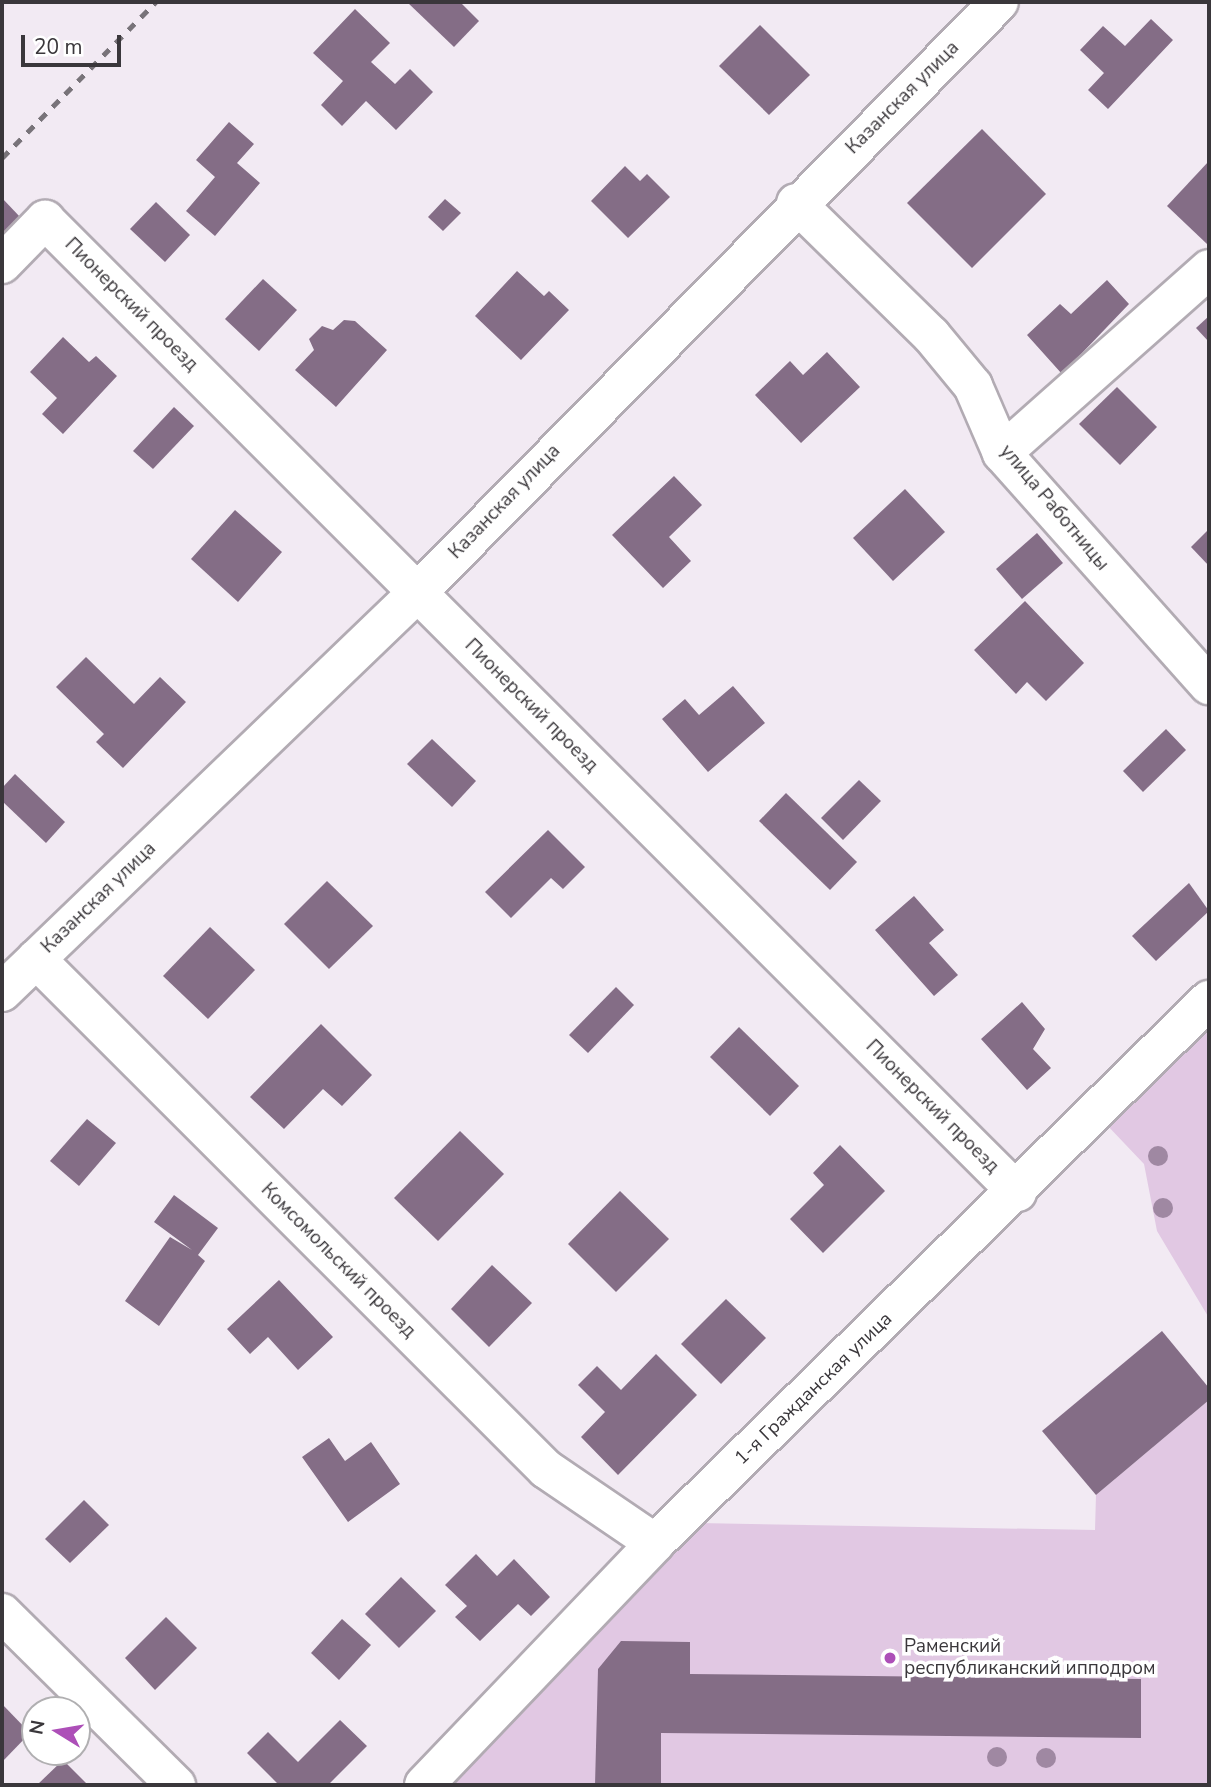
<!DOCTYPE html>
<html>
<head>
<meta charset="utf-8">
<style>
	body { margin:0 }
	#map { position:relative; width:1211px; height:1787px; overflow:hidden; background:#f2eaf3; font-family:"Nunito Sans",sans-serif }
	div>[style] { position:absolute }
	.green>* { inset:0; background:#e1c8e3 }
	.building>* { inset:0; background:#846d86 }
	.roads { filter:drop-shadow(2px 0 #b2abb3) drop-shadow(-2px 0 #b2abb3) drop-shadow(0 2px #b2abb3) drop-shadow(0 -2px #b2abb3) }
	.street>* { height:38px; margin:-19px; padding:0 19px; transform-origin:19px; border-radius:19px; background:#fff }
	.rail>* { height:5px; margin-top:-2.5px; transform-origin:0; background:repeating-linear-gradient(90deg,#787379 0 9px,transparent 0 18px) }
	.trees>* { width:20px; height:20px; margin:-10px; border-radius:50%; background:#9f88a2 }
	.dots>* { width:19px; height:19px; translate:-50% -50%; box-sizing:border-box; border:4px solid #fff; border-radius:50% }
	span { translate:-50% -50%; white-space:nowrap; text-align:center; line-height:1.15; -webkit-text-stroke:7px #fff; paint-order:stroke }
	.street-label { font-size:19px; color:#3a373b }
	.poi-label { font-size:19px; color:#3a373b }
	.left { translate:0 -50%; text-align:left }
	.frame { position:absolute; inset:0; border:4px solid #3a373b; pointer-events:none }
	.north { position:absolute; left:21px; top:1696px; width:70px; height:70px; box-sizing:border-box; background:#fff; border:2px solid #b0afb1; border-radius:50%; rotate:281deg; font-size:19px; font-weight:700; line-height:28px; text-align:center; color:#3a373b }
	.north::after { content:''; display:block; margin:auto; width:24px; height:32px; background:#ad4fb8; clip-path:polygon(50% 0,100% 100%,50% 72%,0 100%) }
	.scale { position:absolute; left:21px; top:35px; width:100px; height:32px; box-sizing:border-box; border:4px solid #3a373b; border-top:0; padding-left:9px; font-size:21px; line-height:24px; white-space:nowrap; color:#3a373b; -webkit-text-stroke:5px #fff; paint-order:stroke }
</style>
</head>
<body>
<div id="map">
	<div class="green">
		<i style="clip-path:polygon(1209px 1020px,1209px 1318px,1157px 1231px,1144px 1164px,1105px 1123px)"></i>
		<i style="clip-path:polygon(1209px 1400px,1209px 1785px,450px 1785px,698px 1523px,1095px 1530px,1096px 1495px)"></i>
	</div>
	<div class="building">
		<i style="clip-path:polygon(407px 2px,460px 2px,479px 21px,454px 47px)"></i>
		<i style="clip-path:polygon(355px 9px,390px 43px,371px 62px,395px 84px,410px 69px,433px 92px,396px 130px,366px 101px,342px 126px,321px 105px,343px 81px,313px 53px)"></i>
		<i style="clip-path:polygon(1151px 19px,1173px 40px,1108px 109px,1088px 90px,1104px 73px,1080px 50px,1103px 26px,1125px 46px)"></i>
		<i style="clip-path:polygon(760px 25px,810px 75px,769px 115px,719px 66px)"></i>
		<i style="clip-path:polygon(229px 122px,254px 144px,237px 163px,260px 183px,215px 236px,186px 211px,215px 177px,196px 160px)"></i>
		<i style="clip-path:polygon(982px 129px,1046px 194px,972px 268px,907px 203px)"></i>
		<i style="clip-path:polygon(1209px 161px,1209px 242px,1207px 244px,1167px 206px)"></i>
		<i style="clip-path:polygon(625px 166px,640px 181px,647px 174px,670px 197px,628px 238px,591px 201px)"></i>
		<i style="clip-path:polygon(2px 198px,21px 218px,2px 238px)"></i>
		<i style="clip-path:polygon(445px 199px,461px 213px,443px 231px,428px 217px)"></i>
		<i style="clip-path:polygon(156px 202px,190px 235px,165px 262px,130px 229px)"></i>
		<i style="clip-path:polygon(517px 271px,544px 296px,549px 291px,569px 310px,521px 360px,475px 316px)"></i>
		<i style="clip-path:polygon(263px 279px,297px 310px,259px 351px,225px 319px)"></i>
		<i style="clip-path:polygon(1107px 280px,1129px 304px,1062px 374px,1027px 335px,1060px 304px,1071px 314px)"></i>
		<i style="clip-path:polygon(1209px 316px,1209px 342px,1196px 328px)"></i>
		<i style="clip-path:polygon(344px 320px,355px 321px,387px 350px,336px 407px,295px 370px,314px 350px,309px 339px,322px 326px,333px 330px)"></i>
		<i style="clip-path:polygon(63px 337px,89px 362px,96px 356px,117px 376px,63px 434px,42px 414px,57px 398px,30px 372px)"></i>
		<i style="clip-path:polygon(827px 352px,860px 387px,801px 443px,755px 395px,790px 361px,803px 375px)"></i>
		<i style="clip-path:polygon(1117px 387px,1157px 427px,1120px 465px,1079px 424px)"></i>
		<i style="clip-path:polygon(174px 407px,194px 426px,153px 469px,133px 451px)"></i>
		<i style="clip-path:polygon(674px 476px,702px 505px,669px 537px,691px 561px,663px 588px,612px 535px)"></i>
		<i style="clip-path:polygon(905px 489px,945px 532px,893px 581px,853px 538px)"></i>
		<i style="clip-path:polygon(235px 510px,282px 552px,238px 602px,191px 559px)"></i>
		<i style="clip-path:polygon(1209px 529px,1209px 566px,1191px 547px)"></i>
		<i style="clip-path:polygon(1037px 533px,1063px 563px,1022px 599px,996px 569px)"></i>
		<i style="clip-path:polygon(1025px 601px,1084px 663px,1046px 701px,1027px 682px,1016px 694px,974px 650px)"></i>
		<i style="clip-path:polygon(86px 657px,134px 704px,160px 677px,186px 702px,123px 768px,96px 742px,104px 734px,56px 687px)"></i>
		<i style="clip-path:polygon(733px 686px,765px 723px,708px 772px,662px 719px,685px 699px,699px 715px)"></i>
		<i style="clip-path:polygon(1166px 729px,1186px 750px,1143px 792px,1123px 771px)"></i>
		<i style="clip-path:polygon(432px 739px,476px 781px,452px 807px,407px 764px)"></i>
		<i style="clip-path:polygon(15px 774px,65px 822px,46px 843px,2px 801px,2px 788px)"></i>
		<i style="clip-path:polygon(859px 780px,881px 801px,843px 840px,821px 818px)"></i>
		<i style="clip-path:polygon(786px 793px,857px 862px,830px 890px,759px 821px)"></i>
		<i style="clip-path:polygon(548px 830px,585px 867px,563px 889px,551px 878px,511px 918px,485px 892px)"></i>
		<i style="clip-path:polygon(327px 881px,373px 926px,329px 969px,284px 924px)"></i>
		<i style="clip-path:polygon(1189px 883px,1209px 911px,1156px 961px,1132px 936px)"></i>
		<i style="clip-path:polygon(914px 896px,944px 930px,929px 943px,958px 975px,934px 996px,875px 930px)"></i>
		<i style="clip-path:polygon(210px 927px,255px 970px,208px 1019px,163px 976px)"></i>
		<i style="clip-path:polygon(616px 987px,634px 1005px,588px 1053px,569px 1035px)"></i>
		<i style="clip-path:polygon(1022px 1002px,1045px 1029px,1033px 1049px,1051px 1068px,1027px 1090px,981px 1039px)"></i>
		<i style="clip-path:polygon(321px 1024px,372px 1075px,342px 1106px,323px 1089px,284px 1129px,250px 1097px)"></i>
		<i style="clip-path:polygon(739px 1027px,799px 1086px,770px 1116px,710px 1057px)"></i>
		<i style="clip-path:polygon(87px 1119px,116px 1143px,79px 1186px,50px 1161px)"></i>
		<i style="clip-path:polygon(460px 1131px,504px 1174px,438px 1241px,394px 1198px)"></i>
		<i style="clip-path:polygon(840px 1145px,885px 1191px,823px 1253px,790px 1219px,824px 1185px,813px 1173px)"></i>
		<i style="clip-path:polygon(620px 1191px,669px 1239px,616px 1292px,568px 1244px)"></i>
		<i style="clip-path:polygon(174px 1195px,218px 1228px,198px 1255px,205px 1261px,159px 1326px,125px 1301px,170px 1237px,192px 1250px,154px 1222px)"></i>
		<i style="clip-path:polygon(492px 1265px,532px 1303px,489px 1347px,451px 1309px)"></i>
		<i style="clip-path:polygon(279px 1280px,333px 1337px,298px 1370px,268px 1337px,250px 1354px,227px 1329px)"></i>
		<i style="clip-path:polygon(726px 1299px,766px 1338px,721px 1384px,681px 1344px)"></i>
		<i style="clip-path:polygon(1162px 1331px,1209px 1388px,1209px 1400px,1096px 1495px,1042px 1431px)"></i>
		<i style="clip-path:polygon(656px 1354px,697px 1395px,618px 1475px,581px 1437px,605px 1412px,578px 1385px,597px 1366px,621px 1390px)"></i>
		<i style="clip-path:polygon(329px 1438px,345px 1461px,371px 1442px,400px 1484px,348px 1522px,302px 1457px)"></i>
		<i style="clip-path:polygon(84px 1500px,109px 1525px,70px 1563px,45px 1539px)"></i>
		<i style="clip-path:polygon(476px 1554px,497px 1576px,514px 1559px,550px 1597px,531px 1616px,518px 1604px,480px 1641px,455px 1617px,467px 1606px,445px 1585px)"></i>
		<i style="clip-path:polygon(401px 1577px,436px 1611px,399px 1648px,365px 1614px)"></i>
		<i style="clip-path:polygon(166px 1617px,197px 1648px,155px 1690px,125px 1658px)"></i>
		<i style="clip-path:polygon(342px 1619px,371px 1645px,339px 1680px,311px 1653px)"></i>
		<i style="clip-path:polygon(621px 1641px,690px 1642px,690px 1674px,1141px 1679px,1141px 1738px,661px 1733px,661px 1785px,595px 1785px,598px 1669px)"></i>
		<i style="clip-path:polygon(2px 1704px,30px 1733px,2px 1762px)"></i>
		<i style="clip-path:polygon(340px 1720px,367px 1746px,328px 1785px,279px 1785px,247px 1753px,268px 1732px,298px 1762px)"></i>
		<i style="clip-path:polygon(63px 1760px,88px 1785px,37px 1785px)"></i>
	</div>
	<div class="roads">
		<div class="street">
			<i style="left:796px;top:203px;width:189px;rotate:44.4deg"></i>
			<i style="left:931px;top:335px;width:66px;rotate:50.5deg"></i>
			<i style="left:973px;top:386px;width:73px;rotate:66.6deg"></i>
			<i style="left:1002px;top:453px;width:311px;rotate:48.3deg"></i>
			<i style="left:2px;top:264px;width:62px;rotate:-45.7deg"></i>
			<i style="left:45px;top:220px;width:1375px;rotate:45deg"></i>
			<i style="left:1002px;top:453px;width:277px;rotate:-41.6deg"></i>
			<i style="left:36px;top:959px;width:721px;rotate:45deg"></i>
			<i style="left:546px;top:1469px;width:132px;rotate:34.2deg"></i>
			<i style="left:2px;top:992px;width:576px;rotate:-43.87deg"></i>
			<i style="left:417px;top:593px;width:829px;rotate:-45.44deg"></i>
			<i style="left:2px;top:1613px;width:245px;rotate:44.7deg"></i>
			<i style="left:424px;top:1785px;width:335px;rotate:-46.3deg"></i>
			<i style="left:655px;top:1543px;width:776px;rotate:-44.43deg"></i>
		</div>
	</div>
	<div class="rail">
		<i style="left:2px;top:158px;width:219px;rotate:-45.4deg"></i>
	</div>
	<div class="trees">
		<i style="left:1158px;top:1156px"></i>
		<i style="left:1163px;top:1208px"></i>
		<i style="left:997px;top:1757px"></i>
		<i style="left:1046px;top:1758px"></i>
	</div>
	<div class="dots">
		<i style="left:890px;top:1658px;background:#ad4fb8"></i>
	</div>
	<div class="street-label">
		<span style="left:903px;top:98px;rotate:-45deg">Казанская улица</span>
		<span style="left:131px;top:305px;rotate:45deg">Пионерский проезд</span>
		<span style="left:505px;top:502px;rotate:-46deg">Казанская улица</span>
		<span style="left:1054px;top:508px;rotate:50deg">улица Работницы</span>
		<span style="left:531px;top:706px;rotate:45deg">Пионерский проезд</span>
		<span style="left:99px;top:898px;rotate:-44deg">Казанская улица</span>
		<span style="left:932px;top:1107px;rotate:45deg">Пионерский проезд</span>
		<span style="left:338px;top:1261px;rotate:45deg">Комсомольский проезд</span>
		<span style="left:814px;top:1389px;rotate:-44deg">1-я Гражданская улица</span>
	</div>
	<div class="poi-label">
		<span class="left" style="left:904px;top:1658px">Раменский<br>республиканский ипподром</span>
	</div>
	<div class="frame"></div>
	<div class="north">N</div>
	<div class="scale">20 m</div>
</div>
</body>
</html>
